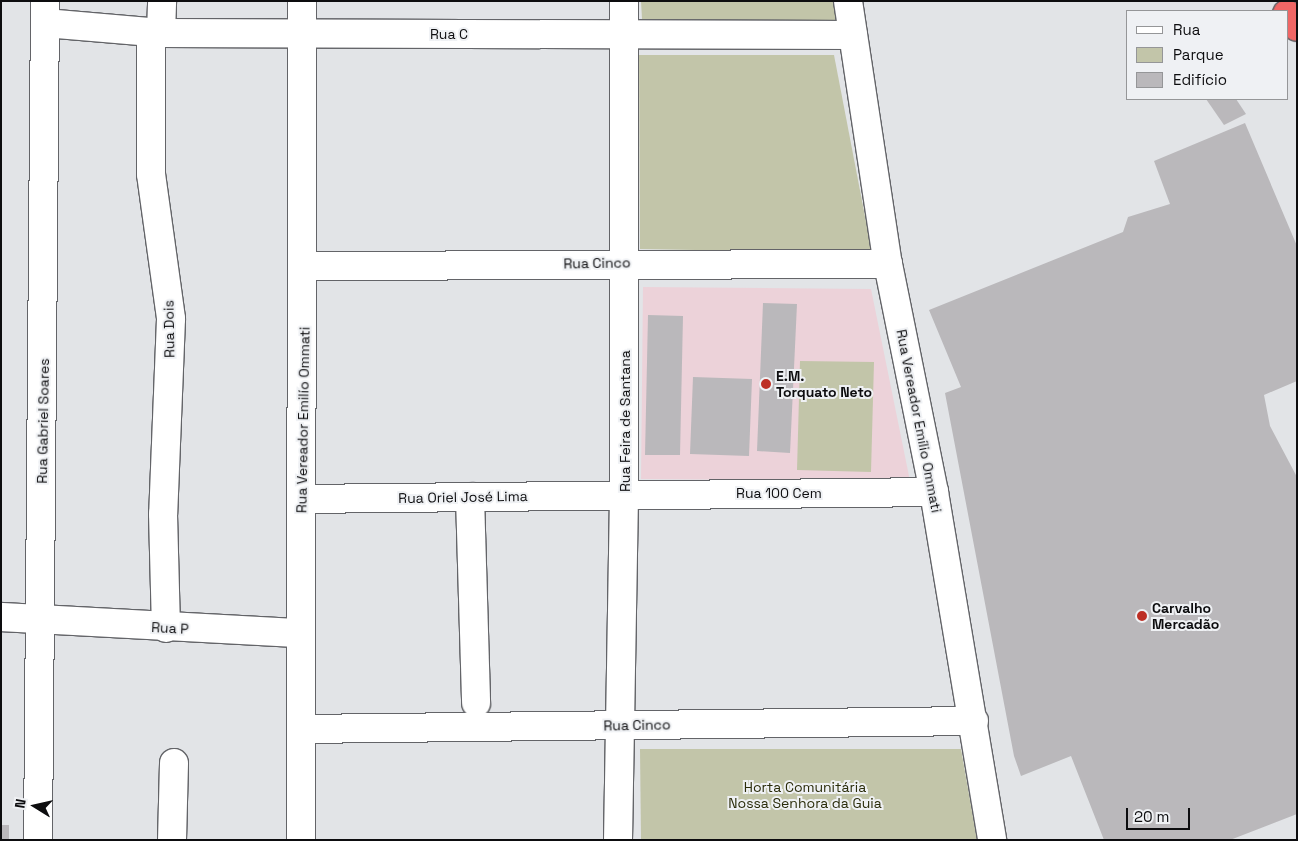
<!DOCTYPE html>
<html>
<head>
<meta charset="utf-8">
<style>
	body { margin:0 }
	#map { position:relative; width:1298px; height:841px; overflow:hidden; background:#e2e4e7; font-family:"Space Grotesk",sans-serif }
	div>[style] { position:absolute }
	.education>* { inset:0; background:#ecd2d9 }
	.green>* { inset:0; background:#c2c5a9 }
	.building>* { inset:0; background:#bab8bb }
	.roads { filter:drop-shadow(1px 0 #636468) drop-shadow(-1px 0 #636468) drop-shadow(0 1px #636468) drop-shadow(0 -1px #636468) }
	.minor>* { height:28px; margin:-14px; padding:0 14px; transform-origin:14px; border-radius:14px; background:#fff }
	.highway>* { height:28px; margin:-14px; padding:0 14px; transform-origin:14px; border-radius:14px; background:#f06665 }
	.dots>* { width:14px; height:14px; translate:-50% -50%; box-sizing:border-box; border:2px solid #eff1f4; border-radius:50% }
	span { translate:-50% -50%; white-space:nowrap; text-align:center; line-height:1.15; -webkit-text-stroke:4px #eff1f4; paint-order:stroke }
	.street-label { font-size:14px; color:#0d0d0f }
	.poi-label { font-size:14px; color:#0d0d0f; font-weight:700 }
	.left { translate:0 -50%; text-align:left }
	.park-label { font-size:14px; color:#2a2c0a }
	.frame { position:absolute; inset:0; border:2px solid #0d0d0f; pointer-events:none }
	.legend { position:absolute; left:1126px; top:10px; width:162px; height:90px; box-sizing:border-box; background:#eff1f4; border:1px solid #959698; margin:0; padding:6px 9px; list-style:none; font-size:15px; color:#0d0d0f }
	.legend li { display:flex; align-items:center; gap:10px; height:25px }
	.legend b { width:25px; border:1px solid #959698 }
	.north { position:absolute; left:10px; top:781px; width:50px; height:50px; -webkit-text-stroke:4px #eff1f4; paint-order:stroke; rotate:280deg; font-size:14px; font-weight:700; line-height:20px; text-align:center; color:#0d0d0f }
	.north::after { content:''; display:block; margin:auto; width:18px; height:22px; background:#0d0d0f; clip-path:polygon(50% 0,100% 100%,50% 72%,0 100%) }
	.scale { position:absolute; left:1126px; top:808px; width:64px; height:22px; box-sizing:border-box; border:2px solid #0d0d0f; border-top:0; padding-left:6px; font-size:15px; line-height:18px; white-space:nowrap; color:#0d0d0f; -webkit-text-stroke:4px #eff1f4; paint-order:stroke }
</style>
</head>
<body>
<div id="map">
	<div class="education">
		<i style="clip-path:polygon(643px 287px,871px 289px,910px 481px,641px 479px)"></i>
	</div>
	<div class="green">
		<i style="clip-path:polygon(641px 1px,840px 1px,844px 25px,642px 19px)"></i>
		<i style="clip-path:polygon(639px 55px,834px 55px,872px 253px,640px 249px)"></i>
		<i style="clip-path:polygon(800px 361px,874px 362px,871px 472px,797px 470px)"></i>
		<i style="clip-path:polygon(640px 749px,961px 749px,977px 840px,641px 840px)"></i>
	</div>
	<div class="building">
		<i style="clip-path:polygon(1206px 99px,1236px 99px,1246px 114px,1224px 125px)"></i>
		<i style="clip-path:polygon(1245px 123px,1297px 246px,1297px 381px,1264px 395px,1270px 426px,1297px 477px,1297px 814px,1230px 840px,1104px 840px,1071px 756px,1021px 776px,1014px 756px,945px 393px,961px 387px,929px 310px,1123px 232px,1128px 217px,1170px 204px,1154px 161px)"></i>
		<i style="clip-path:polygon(763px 303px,797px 304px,790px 453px,757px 451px)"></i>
		<i style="clip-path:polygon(648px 315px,683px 316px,680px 455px,645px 455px)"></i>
		<i style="clip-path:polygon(693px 377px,752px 379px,749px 456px,690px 454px)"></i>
		<i style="clip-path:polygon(1px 825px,9px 825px,9px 840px,1px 840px)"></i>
	</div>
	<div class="roads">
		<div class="minor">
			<i style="left:848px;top:1px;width:266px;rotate:81.4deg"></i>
			<i style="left:888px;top:264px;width:233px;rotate:78.6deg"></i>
			<i style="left:934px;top:492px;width:353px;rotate:80.5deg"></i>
			<i style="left:45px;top:23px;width:116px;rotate:4.9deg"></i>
			<i style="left:161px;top:33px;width:692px;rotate:0.17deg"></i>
			<i style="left:151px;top:32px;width:142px;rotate:90deg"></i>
			<i style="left:151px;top:174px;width:146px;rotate:82.1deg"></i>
			<i style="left:171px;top:319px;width:195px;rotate:92.3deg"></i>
			<i style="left:163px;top:514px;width:114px;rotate:88.5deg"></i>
			<i style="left:161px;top:33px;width:32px;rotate:-88deg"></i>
			<i style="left:305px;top:266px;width:583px;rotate:-0.2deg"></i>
			<i style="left:470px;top:497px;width:206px;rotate:88.3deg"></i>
			<i style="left:301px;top:499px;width:633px;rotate:-0.63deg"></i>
			<i style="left:1px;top:617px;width:300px;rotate:3.1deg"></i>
			<i style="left:301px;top:729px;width:673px;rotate:-0.68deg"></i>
			<i style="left:38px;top:840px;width:839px;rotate:-89.52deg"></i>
			<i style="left:172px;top:840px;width:77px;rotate:-88.5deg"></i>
			<i style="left:301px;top:840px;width:839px;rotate:-89.93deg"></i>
			<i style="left:618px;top:840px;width:346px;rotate:-89deg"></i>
			<i style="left:624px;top:494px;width:493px;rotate:-90deg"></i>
		</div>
		<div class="highway">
			<i style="left:1287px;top:14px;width:16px;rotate:52deg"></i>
		</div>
	</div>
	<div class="dots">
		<i style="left:766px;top:384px;background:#bd2f25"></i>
		<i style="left:1142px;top:616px;background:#bd2f25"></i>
	</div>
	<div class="street-label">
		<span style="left:449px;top:34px">Rua C</span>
		<span style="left:597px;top:263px;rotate:-1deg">Rua Cinco</span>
		<span style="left:169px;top:329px;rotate:-91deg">Rua Dois</span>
		<span style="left:303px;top:420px;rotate:-89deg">Rua Vereador Emilío Ommati</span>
		<span style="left:43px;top:421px;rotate:-89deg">Rua Gabriel Soares</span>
		<span style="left:625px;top:421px;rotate:-90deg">Rua Feira de Santana</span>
		<span style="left:919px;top:421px;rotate:79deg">Rua Vereador Emílio Ommati</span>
		<span style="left:779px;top:493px">Rua 100 Cem</span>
		<span style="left:463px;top:497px;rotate:-1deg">Rua Oriel José Lima</span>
		<span style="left:170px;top:628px;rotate:3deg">Rua P</span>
		<span style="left:637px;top:725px;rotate:-1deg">Rua Cinco</span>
	</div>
	<div class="poi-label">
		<span class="left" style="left:776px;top:384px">E.M.<br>Torquato Neto</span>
		<span class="left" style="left:1152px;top:616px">Carvalho<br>Mercadão</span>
	</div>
	<div class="park-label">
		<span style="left:805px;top:795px">Horta Comunitária<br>Nossa Senhora da Guia</span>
	</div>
	<div class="frame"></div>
	<ul class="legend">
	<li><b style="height:6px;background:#fff"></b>Rua</li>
	<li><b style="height:14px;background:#c2c5a9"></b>Parque</li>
	<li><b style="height:14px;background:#bab8bb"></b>Edifício</li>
	</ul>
	<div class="north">N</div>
	<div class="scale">20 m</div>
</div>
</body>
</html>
